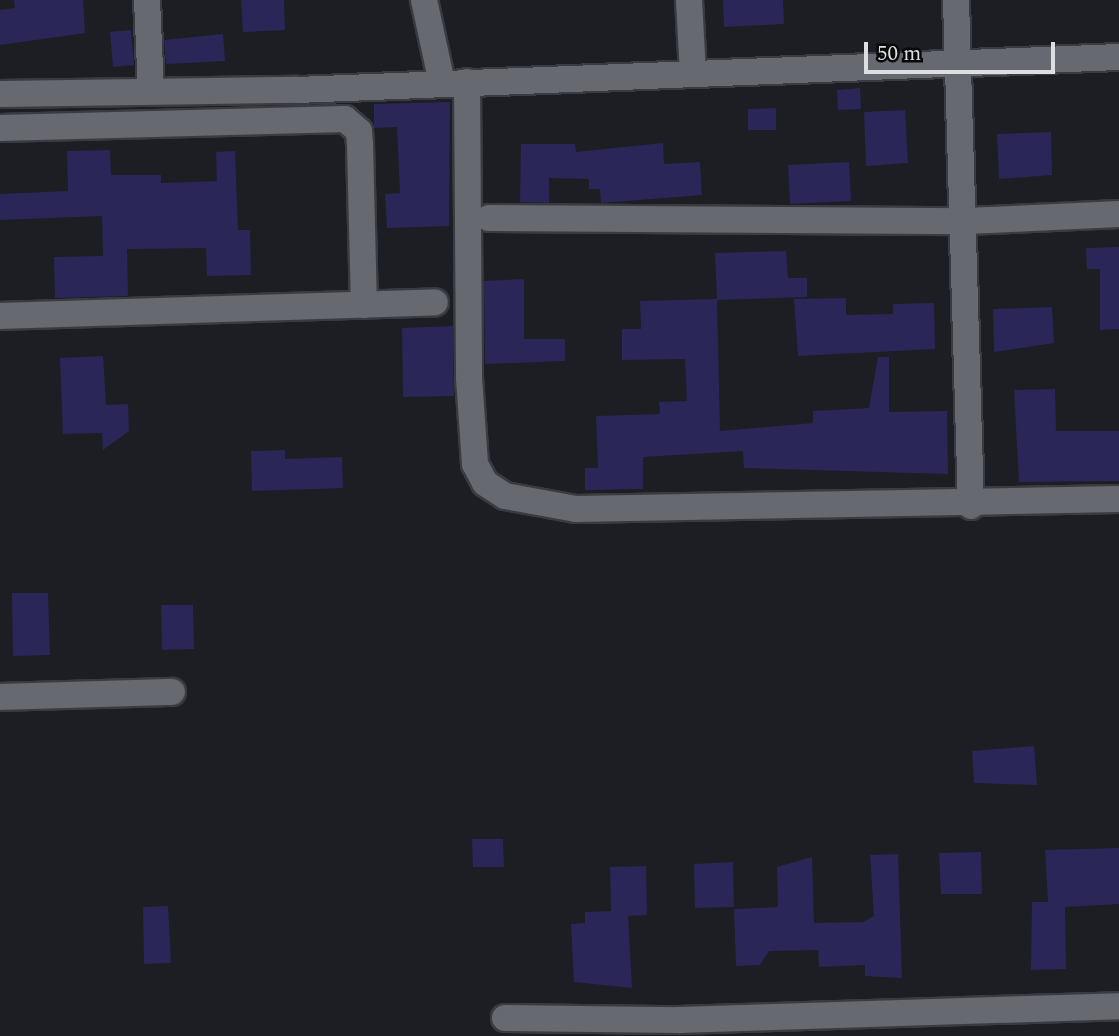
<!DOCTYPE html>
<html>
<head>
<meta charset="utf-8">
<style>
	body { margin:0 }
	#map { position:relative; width:1119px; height:1036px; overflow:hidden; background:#1c1e24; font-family:Spectral,serif }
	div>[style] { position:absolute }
	.building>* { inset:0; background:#2a2657 }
	.roads { filter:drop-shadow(2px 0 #3a3b40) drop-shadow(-2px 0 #3a3b40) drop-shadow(0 2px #3a3b40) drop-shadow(0 -2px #3a3b40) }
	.minor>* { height:26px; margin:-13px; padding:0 13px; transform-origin:13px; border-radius:13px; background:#676970 }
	span { translate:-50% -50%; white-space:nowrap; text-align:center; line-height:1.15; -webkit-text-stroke:5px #07080a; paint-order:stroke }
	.scale { position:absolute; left:864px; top:42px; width:191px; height:32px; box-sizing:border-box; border:4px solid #dddee2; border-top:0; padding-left:9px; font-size:21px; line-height:24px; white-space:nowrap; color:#dddee2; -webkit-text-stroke:5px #07080a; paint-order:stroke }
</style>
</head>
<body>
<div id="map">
	<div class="building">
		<i style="clip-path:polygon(14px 0,83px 0,85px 33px,0 45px,0 10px,15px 8px)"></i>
		<i style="clip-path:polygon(241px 0,284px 0,285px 30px,243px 32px)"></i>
		<i style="clip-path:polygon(723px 0,783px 0,784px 24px,724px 27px)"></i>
		<i style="clip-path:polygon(131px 30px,134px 65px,113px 67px,110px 32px)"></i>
		<i style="clip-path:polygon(223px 34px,225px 61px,166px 64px,164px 40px)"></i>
		<i style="clip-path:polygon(860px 88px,861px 109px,838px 110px,837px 90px)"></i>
		<i style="clip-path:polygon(450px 102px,449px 226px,387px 228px,385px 194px,400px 193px,397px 127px,374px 128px,374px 104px)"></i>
		<i style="clip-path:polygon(776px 108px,776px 130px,748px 130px,748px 109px)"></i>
		<i style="clip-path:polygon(905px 110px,908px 163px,866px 166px,864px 112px)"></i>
		<i style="clip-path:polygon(1051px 132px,1052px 175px,999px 179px,997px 134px)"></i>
		<i style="clip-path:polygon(663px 143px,664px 164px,700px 162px,702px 195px,601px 203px,600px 189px,589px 189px,589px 179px,549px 178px,549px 203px,520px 202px,521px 144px,575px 144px,576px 152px)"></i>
		<i style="clip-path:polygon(110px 150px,111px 175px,161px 175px,161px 183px,217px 181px,216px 152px,235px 151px,238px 230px,250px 230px,251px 275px,207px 276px,206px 248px,127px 249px,128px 296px,55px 298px,54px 257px,103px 256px,102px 216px,0 220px,0 194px,68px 191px,67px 151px)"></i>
		<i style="clip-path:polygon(849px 162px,851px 201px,790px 204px,788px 165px)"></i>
		<i style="clip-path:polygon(1119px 247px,1119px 329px,1100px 330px,1100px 269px,1087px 269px,1086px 248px)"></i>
		<i style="clip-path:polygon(786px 251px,788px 278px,807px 278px,807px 297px,717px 300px,715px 253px)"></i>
		<i style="clip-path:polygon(524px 279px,524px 339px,565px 339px,565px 361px,485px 364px,484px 281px)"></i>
		<i style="clip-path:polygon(846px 298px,846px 315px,893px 314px,893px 304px,934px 303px,935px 349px,798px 356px,794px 299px)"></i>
		<i style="clip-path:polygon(717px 299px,720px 431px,813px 423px,813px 411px,869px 408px,878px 357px,889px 357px,889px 412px,947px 411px,948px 474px,744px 468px,743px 451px,643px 457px,643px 489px,585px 490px,585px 468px,598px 468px,596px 416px,660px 414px,659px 402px,687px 401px,685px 359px,622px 360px,622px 329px,641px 329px,640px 301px)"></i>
		<i style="clip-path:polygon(1052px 307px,1054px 343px,994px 352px,993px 309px)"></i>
		<i style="clip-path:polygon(453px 326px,454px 396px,403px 397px,402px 328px)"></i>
		<i style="clip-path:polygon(103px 356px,106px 405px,128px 404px,129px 431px,103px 450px,102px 433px,63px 434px,60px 358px)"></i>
		<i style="clip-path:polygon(1055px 389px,1056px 431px,1119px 431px,1119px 481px,1019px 482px,1014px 390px)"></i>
		<i style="clip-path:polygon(285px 450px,285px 459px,342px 457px,343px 488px,252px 491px,251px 451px)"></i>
		<i style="clip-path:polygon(12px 593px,48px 593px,50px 655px,13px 656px)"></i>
		<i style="clip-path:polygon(161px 605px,193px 605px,194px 649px,162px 650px)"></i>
		<i style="clip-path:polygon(1034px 746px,1037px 785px,974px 783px,972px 751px)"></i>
		<i style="clip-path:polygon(472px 839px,503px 839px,504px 867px,473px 867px)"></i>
		<i style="clip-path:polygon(1119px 848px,1119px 904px,1065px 907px,1066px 969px,1031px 970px,1032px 902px,1048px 902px,1045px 850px)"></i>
		<i style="clip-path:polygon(981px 852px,982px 894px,941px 894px,939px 853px)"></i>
		<i style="clip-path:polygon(898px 854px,902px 978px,865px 976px,865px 965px,819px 967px,818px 950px,769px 951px,760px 965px,736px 966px,734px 909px,778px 907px,777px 867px,812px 857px,814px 923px,863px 922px,874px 916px,870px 855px)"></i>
		<i style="clip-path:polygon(733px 862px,734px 907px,695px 908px,694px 864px)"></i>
		<i style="clip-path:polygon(646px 866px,647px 915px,628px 916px,632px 988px,574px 982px,571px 924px,585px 923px,585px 912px,611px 911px,610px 867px)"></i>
		<i style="clip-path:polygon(168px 906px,171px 963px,144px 964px,143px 907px)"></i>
	</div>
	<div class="roads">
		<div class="minor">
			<i style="left:147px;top:0;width:91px;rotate:87.5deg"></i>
			<i style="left:424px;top:0;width:85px;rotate:77.8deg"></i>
			<i style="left:689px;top:0;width:73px;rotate:86.9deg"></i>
			<i style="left:956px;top:0;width:506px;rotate:88.3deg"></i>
			<i style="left:467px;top:82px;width:296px;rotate:89.6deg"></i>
			<i style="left:469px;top:378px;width:86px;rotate:86deg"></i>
			<i style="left:475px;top:464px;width:21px;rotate:62deg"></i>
			<i style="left:485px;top:483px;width:24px;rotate:33deg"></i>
			<i style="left:505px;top:496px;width:72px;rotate:10.4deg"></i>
			<i style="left:576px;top:509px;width:543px;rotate:-1.06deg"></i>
			<i style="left:0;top:94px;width:297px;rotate:-0.8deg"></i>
			<i style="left:297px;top:90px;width:823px;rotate:-2.3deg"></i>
			<i style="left:0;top:128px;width:345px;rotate:-1.5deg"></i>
			<i style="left:345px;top:119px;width:18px;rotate:41deg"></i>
			<i style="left:359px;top:131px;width:13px;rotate:86deg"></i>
			<i style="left:360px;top:144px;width:161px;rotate:88.6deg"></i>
			<i style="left:489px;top:218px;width:478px;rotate:0.4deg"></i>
			<i style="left:967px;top:221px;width:152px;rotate:-2.6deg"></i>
			<i style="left:0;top:316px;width:435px;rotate:-1.8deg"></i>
			<i style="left:0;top:697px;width:172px;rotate:-1.7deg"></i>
			<i style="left:505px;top:1018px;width:174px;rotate:0.7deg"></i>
			<i style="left:679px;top:1020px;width:440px;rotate:-1.8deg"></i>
		</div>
	</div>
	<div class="scale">50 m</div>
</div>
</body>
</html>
